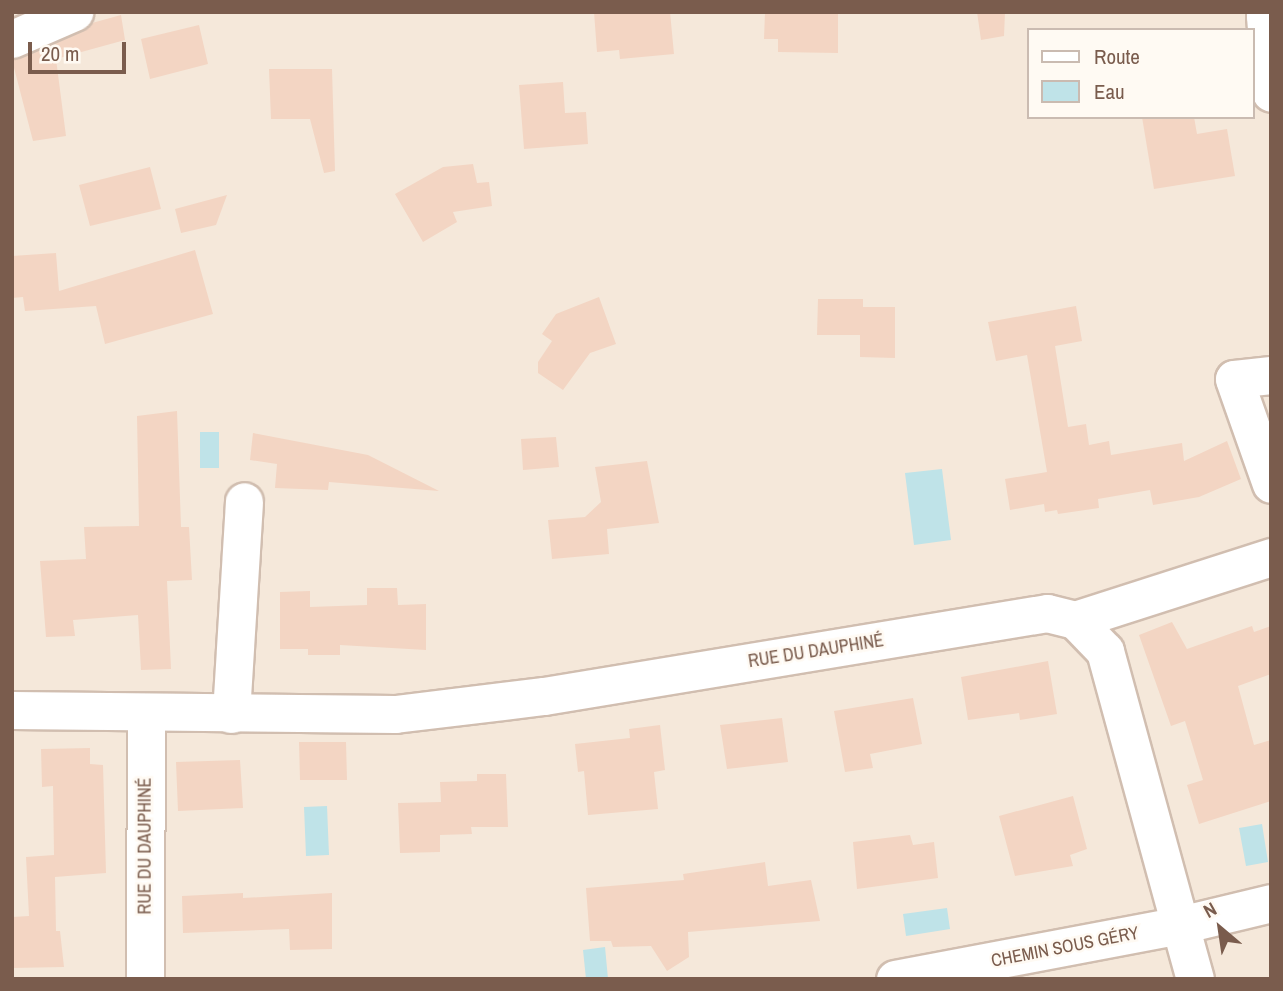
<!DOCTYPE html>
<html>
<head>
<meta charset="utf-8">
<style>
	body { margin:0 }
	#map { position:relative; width:1283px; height:991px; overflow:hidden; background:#fdf6ec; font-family:"Archivo Narrow",sans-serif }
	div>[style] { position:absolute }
	.residential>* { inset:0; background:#f5e8da }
	.water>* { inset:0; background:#bfe3e8 }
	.building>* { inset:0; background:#f3d5c3 }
	.roads { filter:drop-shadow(2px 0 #d1beb0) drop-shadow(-2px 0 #d1beb0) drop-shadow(0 2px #d1beb0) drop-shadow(0 -2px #d1beb0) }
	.street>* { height:37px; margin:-18.5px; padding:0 18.5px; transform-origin:18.5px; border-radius:18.5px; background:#fff }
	span { translate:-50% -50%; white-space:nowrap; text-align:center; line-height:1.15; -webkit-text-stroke:5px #fffaf3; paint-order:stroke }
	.street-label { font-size:18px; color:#7a5c4d }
	.frame { position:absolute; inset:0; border:14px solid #7a5c4d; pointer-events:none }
	.legend { position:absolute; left:1027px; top:28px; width:228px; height:91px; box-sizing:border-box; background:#fffaf3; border:2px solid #cabbb1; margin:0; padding:9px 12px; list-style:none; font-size:21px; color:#7a5c4d }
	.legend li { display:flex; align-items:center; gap:14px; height:35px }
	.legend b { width:35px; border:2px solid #cabbb1 }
	.north { position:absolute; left:1185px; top:893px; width:70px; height:70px; -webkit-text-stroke:5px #fffaf3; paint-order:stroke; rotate:331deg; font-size:19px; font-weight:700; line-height:28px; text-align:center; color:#7a5c4d }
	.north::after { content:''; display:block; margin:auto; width:24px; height:32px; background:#7a5c4d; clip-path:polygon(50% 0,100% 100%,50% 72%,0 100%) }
	.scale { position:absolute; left:28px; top:42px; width:98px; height:32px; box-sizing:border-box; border:4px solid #7a5c4d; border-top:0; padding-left:9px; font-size:21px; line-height:24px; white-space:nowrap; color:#7a5c4d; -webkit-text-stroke:5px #fffaf3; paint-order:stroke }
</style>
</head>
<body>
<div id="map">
	<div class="residential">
		<i style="clip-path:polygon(evenodd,12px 12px,1271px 12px,1271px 979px,12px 979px,12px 12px,1029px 30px,1253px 30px,1253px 117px,1029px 117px,1029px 30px)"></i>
	</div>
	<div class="water">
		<i style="clip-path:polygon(200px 432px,219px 432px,219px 468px,200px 468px)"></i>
		<i style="clip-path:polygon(942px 469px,951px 540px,914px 545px,905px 473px)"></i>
		<i style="clip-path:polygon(327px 806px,329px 855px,306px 856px,304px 807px)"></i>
		<i style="clip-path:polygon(1262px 824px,1268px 862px,1246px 866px,1239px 828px)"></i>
		<i style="clip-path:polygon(947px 908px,950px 929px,906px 936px,903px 914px)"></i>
		<i style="clip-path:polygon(605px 947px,608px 979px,586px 979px,583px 950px)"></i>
	</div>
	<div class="building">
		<i style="clip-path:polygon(594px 12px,670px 12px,674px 54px,620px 59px,619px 50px,597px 52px)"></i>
		<i style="clip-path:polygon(765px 12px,838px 12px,838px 53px,778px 52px,778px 39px,764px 39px)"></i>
		<i style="clip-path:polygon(977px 12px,1005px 12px,1004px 36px,981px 40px)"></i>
		<i style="clip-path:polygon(121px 15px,125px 40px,56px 59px,66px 136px,33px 141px,12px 60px,82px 31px,92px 23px)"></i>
		<i style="clip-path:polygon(199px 25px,208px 64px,150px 79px,141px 39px)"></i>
		<i style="clip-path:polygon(269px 69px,332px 69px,335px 171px,324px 173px,310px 119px,271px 119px)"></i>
		<i style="clip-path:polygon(563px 82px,565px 113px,586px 112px,588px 144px,524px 149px,519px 85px)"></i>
		<i style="clip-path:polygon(1142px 117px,1194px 117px,1197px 134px,1227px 129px,1235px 176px,1154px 189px)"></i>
		<i style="clip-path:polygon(473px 164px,477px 183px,489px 182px,492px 206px,453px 212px,457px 222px,423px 242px,395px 194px,443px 167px)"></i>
		<i style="clip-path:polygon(150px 167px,161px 209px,90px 226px,79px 185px)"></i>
		<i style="clip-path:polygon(227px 195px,216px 225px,181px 233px,175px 209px)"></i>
		<i style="clip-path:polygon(195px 250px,213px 314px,105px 344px,96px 306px,25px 311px,23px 297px,12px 298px,12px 256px,56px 253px,59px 291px)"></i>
		<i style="clip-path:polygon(599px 297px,616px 344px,590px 353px,563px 390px,538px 373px,538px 362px,552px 341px,542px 334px,556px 314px)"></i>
		<i style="clip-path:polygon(818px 299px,863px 299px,863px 307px,895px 307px,895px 358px,860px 357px,860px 335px,817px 335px)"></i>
		<i style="clip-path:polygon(1076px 306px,1082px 341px,1055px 346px,1068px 427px,1086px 424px,1089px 445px,1109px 441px,1111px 455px,1182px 443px,1184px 461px,1227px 441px,1241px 479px,1199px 497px,1153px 505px,1150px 490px,1098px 499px,1099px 508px,1058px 514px,1057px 510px,1045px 512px,1044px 504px,1010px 510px,1005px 479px,1047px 472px,1027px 355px,996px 361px,988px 322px)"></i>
		<i style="clip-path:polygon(177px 411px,181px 527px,189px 527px,192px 580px,167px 581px,171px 669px,141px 670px,138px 615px,73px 620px,75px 636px,46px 637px,40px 561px,86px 559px,84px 527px,139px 526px,137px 416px)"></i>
		<i style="clip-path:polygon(253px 433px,368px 455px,439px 491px,329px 482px,328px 490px,275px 488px,277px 464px,250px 460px)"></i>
		<i style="clip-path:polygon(556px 437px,559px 467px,523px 470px,521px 439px)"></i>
		<i style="clip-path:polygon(647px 461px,659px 523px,607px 529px,609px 554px,552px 559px,548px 520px,585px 517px,601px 502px,595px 467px)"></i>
		<i style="clip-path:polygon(367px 588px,397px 588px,398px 605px,426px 604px,426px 650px,340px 645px,340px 655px,308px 655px,308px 649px,280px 649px,280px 592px,310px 591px,310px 607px,367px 605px)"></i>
		<i style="clip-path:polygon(1172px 622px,1187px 649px,1252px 626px,1254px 632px,1271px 626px,1271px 674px,1238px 686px,1254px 745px,1271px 740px,1271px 801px,1199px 824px,1187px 785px,1203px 780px,1185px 721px,1171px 726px,1139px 635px)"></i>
		<i style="clip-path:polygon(1048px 661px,1057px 714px,1020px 720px,1019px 713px,968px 720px,961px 677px)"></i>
		<i style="clip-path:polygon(913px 698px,922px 744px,870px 754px,873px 768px,845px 772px,834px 711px)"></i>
		<i style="clip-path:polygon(782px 718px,788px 762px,727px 769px,720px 725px)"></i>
		<i style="clip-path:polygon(660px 725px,665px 770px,654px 772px,658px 809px,588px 815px,584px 771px,578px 772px,575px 744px,630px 738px,629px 729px)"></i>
		<i style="clip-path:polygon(299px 742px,346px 742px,347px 780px,300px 780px)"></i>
		<i style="clip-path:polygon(90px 748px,90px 764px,103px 765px,106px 873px,55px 877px,56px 931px,60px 931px,64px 967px,12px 968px,12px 917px,29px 916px,26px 857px,54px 855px,53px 786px,42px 787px,41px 749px)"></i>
		<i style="clip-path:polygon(240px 760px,243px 808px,178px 811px,176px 762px)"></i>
		<i style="clip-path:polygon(477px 774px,506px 774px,508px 827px,471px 827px,472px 834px,440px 835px,440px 852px,400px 853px,398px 803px,441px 802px,440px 782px,477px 781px)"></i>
		<i style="clip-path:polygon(1073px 796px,1087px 849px,1070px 855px,1073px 866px,1015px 876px,999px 816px)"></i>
		<i style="clip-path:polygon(910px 835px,913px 845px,934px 842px,938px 878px,857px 889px,853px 842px)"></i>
		<i style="clip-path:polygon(765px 862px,768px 886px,811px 880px,820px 921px,688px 932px,689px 957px,667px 971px,651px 946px,613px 947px,611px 941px,590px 941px,586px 888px,684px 880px,683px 874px)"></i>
		<i style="clip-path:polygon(243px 893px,243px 898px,332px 893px,332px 949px,290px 950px,289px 929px,183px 933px,182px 896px)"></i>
	</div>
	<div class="roads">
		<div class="street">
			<i style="left:1271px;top:15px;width:6px;rotate:171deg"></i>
			<i style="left:1265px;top:16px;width:77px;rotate:85.5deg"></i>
			<i style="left:12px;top:39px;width:68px;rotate:-23.5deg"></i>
			<i style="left:1271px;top:375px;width:37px;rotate:174deg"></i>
			<i style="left:1234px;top:379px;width:111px;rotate:70.6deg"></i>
			<i style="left:1075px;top:620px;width:206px;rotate:-17.8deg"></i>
			<i style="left:12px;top:710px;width:383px;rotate:0.6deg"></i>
			<i style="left:395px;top:714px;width:150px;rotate:-6.9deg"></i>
			<i style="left:544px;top:696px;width:510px;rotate:-9.37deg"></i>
			<i style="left:1047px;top:613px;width:29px;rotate:14deg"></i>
			<i style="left:1075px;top:620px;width:43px;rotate:45.9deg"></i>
			<i style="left:1105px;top:651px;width:284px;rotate:74.7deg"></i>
			<i style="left:1180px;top:925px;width:94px;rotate:-13.6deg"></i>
			<i style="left:231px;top:714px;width:213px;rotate:-86.5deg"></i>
			<i style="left:145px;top:979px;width:265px;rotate:-89.8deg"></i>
			<i style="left:895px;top:979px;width:290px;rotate:-10.7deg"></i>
			<i style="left:1180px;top:925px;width:56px;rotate:74.5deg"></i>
		</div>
	</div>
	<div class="street-label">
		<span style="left:816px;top:651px;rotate:-9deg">RUE DU DAUPHINÉ</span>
		<span style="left:145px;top:846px;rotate:-90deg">RUE DU DAUPHINÉ</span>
		<span style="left:1065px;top:947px;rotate:-11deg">CHEMIN SOUS GÉRY</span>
	</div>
	<div class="frame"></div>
	<ul class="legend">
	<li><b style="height:9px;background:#fff"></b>Route</li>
	<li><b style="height:19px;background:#bfe3e8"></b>Eau</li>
	</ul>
	<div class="north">N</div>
	<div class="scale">20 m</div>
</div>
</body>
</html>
